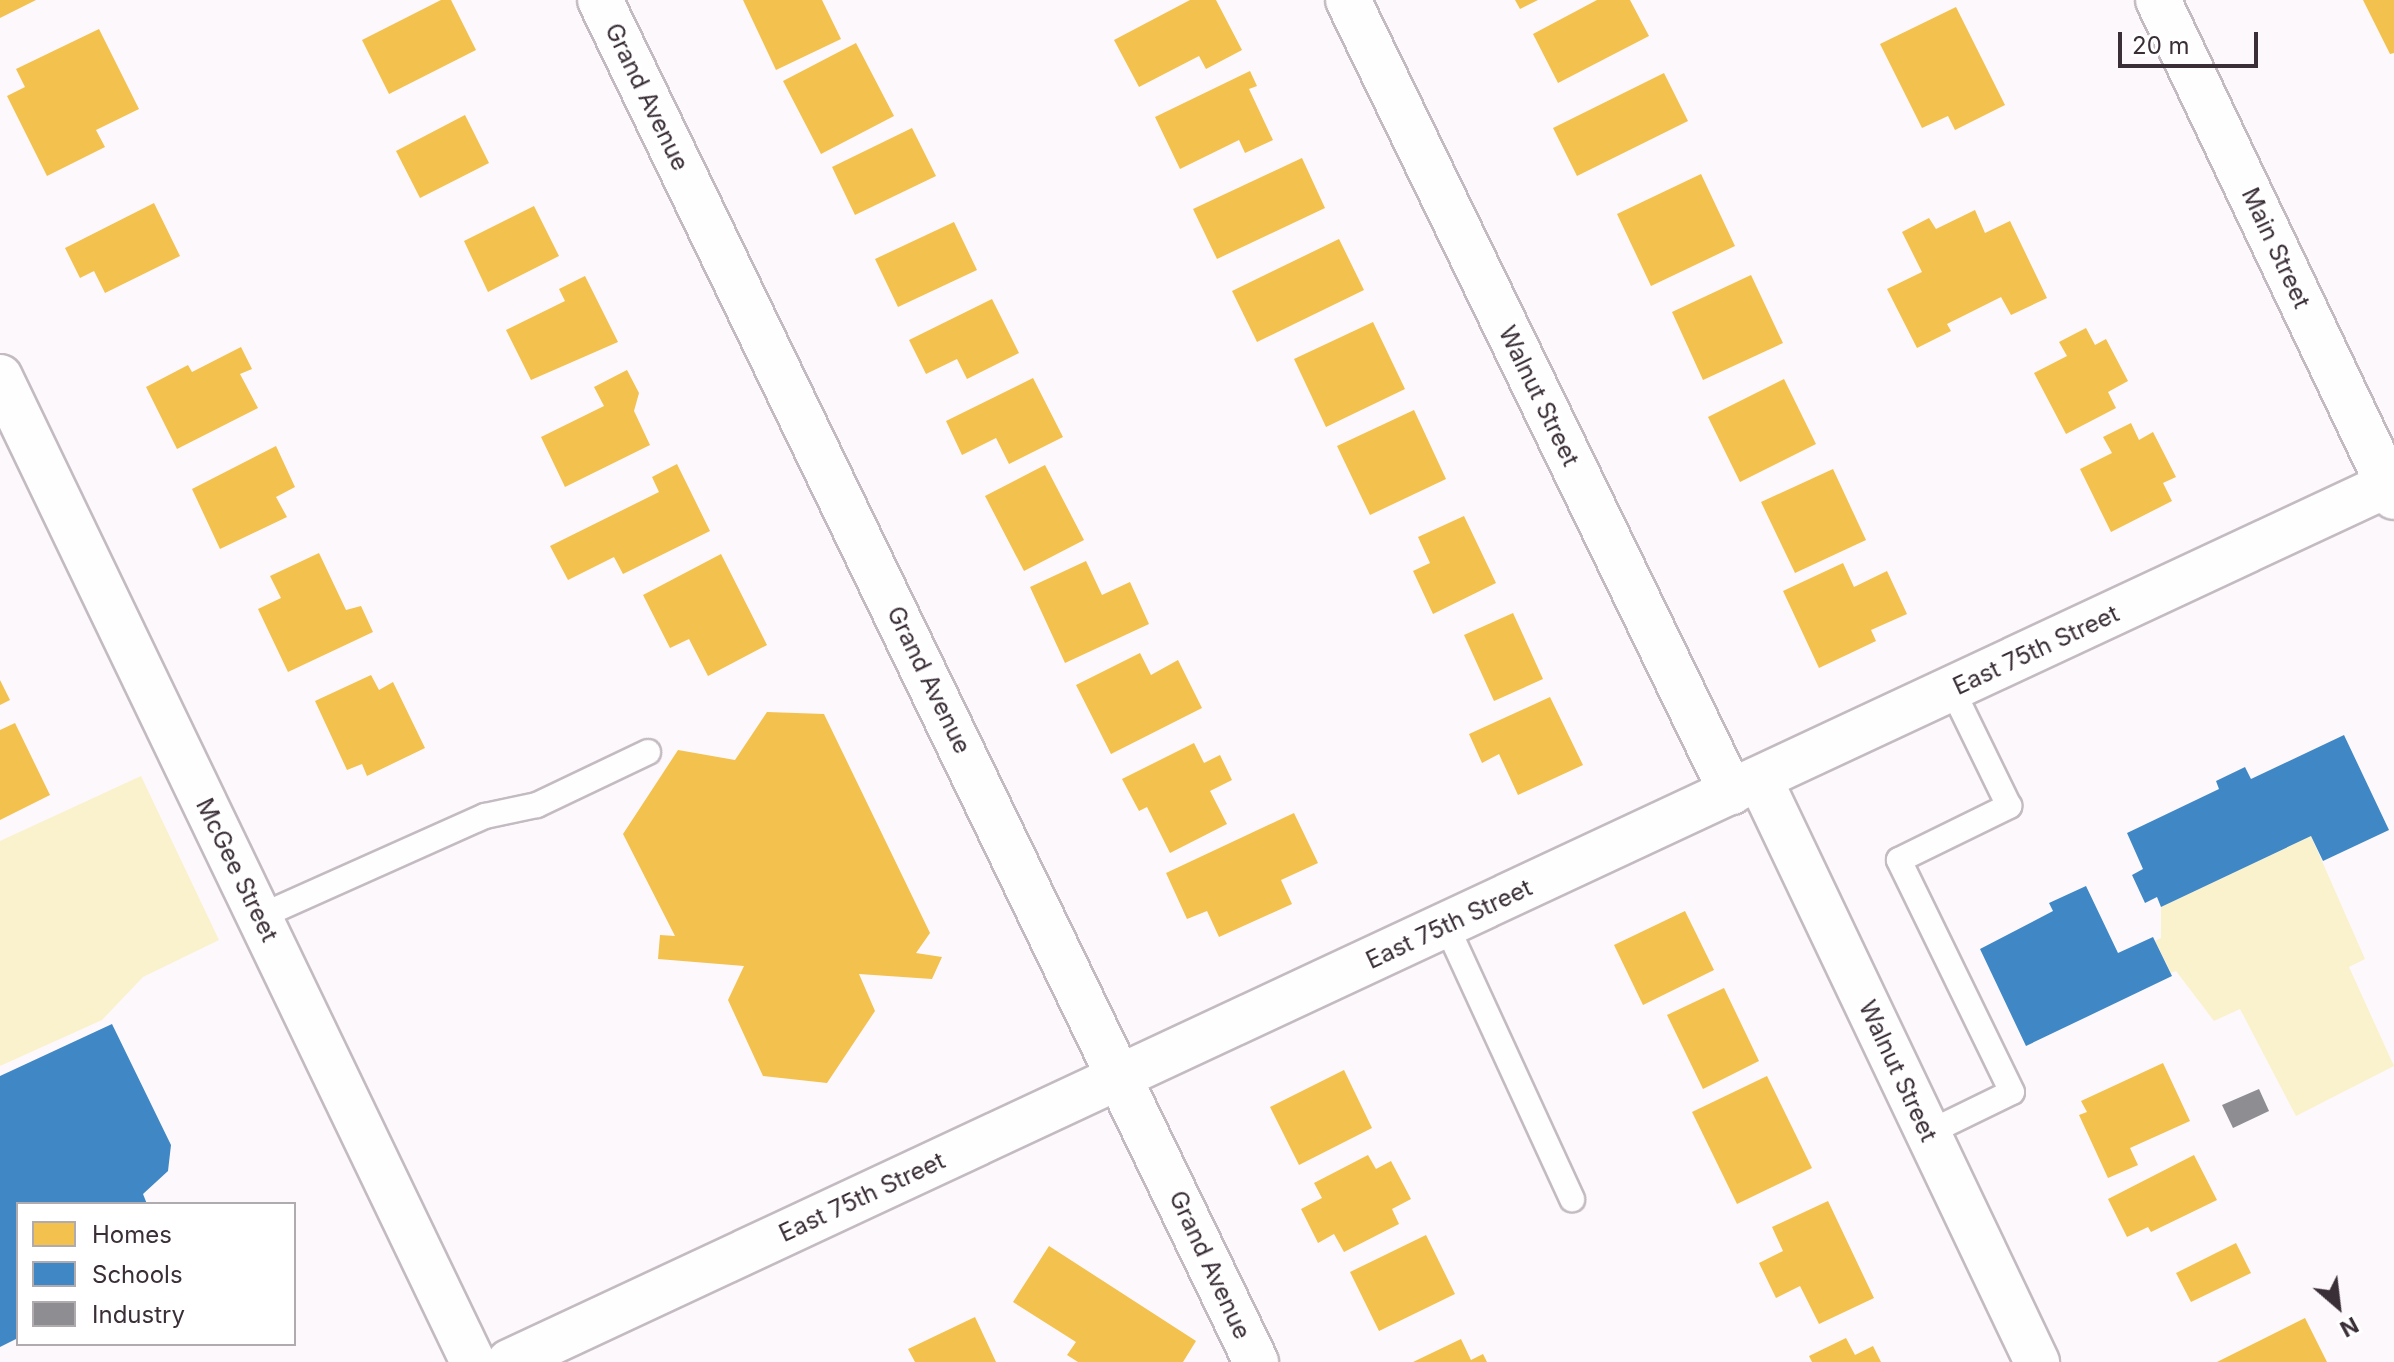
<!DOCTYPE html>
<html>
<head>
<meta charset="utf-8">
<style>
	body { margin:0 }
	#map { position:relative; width:2394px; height:1362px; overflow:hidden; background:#fdf8fb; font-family:Inter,sans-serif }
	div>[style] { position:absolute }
	.green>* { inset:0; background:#faf2cc }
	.homes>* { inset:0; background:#f2c14e }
	.schools>* { inset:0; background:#3f88c5 }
	.industry>* { inset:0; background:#8d8d92 }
	.roads { filter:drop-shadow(2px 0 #c3bbc1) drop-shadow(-2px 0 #c3bbc1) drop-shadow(0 2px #c3bbc1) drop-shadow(0 -2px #c3bbc1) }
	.lane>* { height:24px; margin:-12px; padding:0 12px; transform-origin:12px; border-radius:12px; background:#fffefe }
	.street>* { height:44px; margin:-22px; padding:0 22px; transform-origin:22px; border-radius:22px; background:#fffefe }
	.secondary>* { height:44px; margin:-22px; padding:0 22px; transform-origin:22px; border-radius:22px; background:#fffefe }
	span { translate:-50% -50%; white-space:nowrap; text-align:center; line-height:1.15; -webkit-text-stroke:8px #fff; paint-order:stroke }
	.street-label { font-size:24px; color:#3a2e37 }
	.legend { position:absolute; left:16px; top:1202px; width:280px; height:144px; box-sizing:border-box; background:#fff; border:2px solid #b0abaf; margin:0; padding:10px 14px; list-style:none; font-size:24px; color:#3a2e37 }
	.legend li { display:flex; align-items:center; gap:16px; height:40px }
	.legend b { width:40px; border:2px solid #b0abaf }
	.north { position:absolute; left:2298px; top:1266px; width:80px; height:80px; -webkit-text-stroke:6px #fff; paint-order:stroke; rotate:152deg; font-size:22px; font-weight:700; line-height:32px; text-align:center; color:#3a2e37 }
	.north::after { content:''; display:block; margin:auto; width:28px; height:36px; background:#3a2e37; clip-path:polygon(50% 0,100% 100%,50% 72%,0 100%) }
	.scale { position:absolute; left:2118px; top:32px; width:140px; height:36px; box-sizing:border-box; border:4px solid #3a2e37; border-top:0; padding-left:10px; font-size:24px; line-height:28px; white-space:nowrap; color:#3a2e37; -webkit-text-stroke:6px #fff; paint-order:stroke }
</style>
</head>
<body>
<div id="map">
	<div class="green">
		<i style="clip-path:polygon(141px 776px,219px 940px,143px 977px,102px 1020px,0 1066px,0 841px)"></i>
		<i style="clip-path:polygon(2311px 836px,2365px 959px,2349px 967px,2394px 1066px,2296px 1116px,2240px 1009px,2214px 1021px,2176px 971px,2171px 973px,2155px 941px,2161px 938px,2161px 907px)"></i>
	</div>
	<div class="homes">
		<i style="clip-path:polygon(0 0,36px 0,0 18px)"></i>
		<i style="clip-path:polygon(441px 0,451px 0,476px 50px,389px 94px,362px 40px)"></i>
		<i style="clip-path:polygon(743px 0,822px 0,841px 39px,776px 70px)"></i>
		<i style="clip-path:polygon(1190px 0,1216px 0,1242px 50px,1206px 69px,1199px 56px,1139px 87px,1114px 40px)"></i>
		<i style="clip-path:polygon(1515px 0,1538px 0,1520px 9px)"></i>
		<i style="clip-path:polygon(1597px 0,1630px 0,1649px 36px,1558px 83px,1533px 34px)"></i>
		<i style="clip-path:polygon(2363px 0,2394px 0,2394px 53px,2390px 54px)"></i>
		<i style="clip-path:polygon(1956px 7px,2005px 105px,1955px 130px,1948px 116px,1922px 128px,1880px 44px)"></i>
		<i style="clip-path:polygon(99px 29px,139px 109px,96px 130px,105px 147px,47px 176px,7px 96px,25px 87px,16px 69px)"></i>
		<i style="clip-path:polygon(856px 43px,894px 116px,821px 154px,783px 81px)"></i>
		<i style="clip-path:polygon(1250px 71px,1257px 86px,1249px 89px,1273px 140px,1245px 153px,1239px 140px,1180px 169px,1155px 117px)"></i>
		<i style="clip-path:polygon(1664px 73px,1688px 121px,1577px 176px,1553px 128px)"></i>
		<i style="clip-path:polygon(465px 115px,489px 163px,420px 198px,396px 151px)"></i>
		<i style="clip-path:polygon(912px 128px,936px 176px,855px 215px,832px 167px)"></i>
		<i style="clip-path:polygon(1302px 158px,1325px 208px,1217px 259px,1193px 209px)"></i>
		<i style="clip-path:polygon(1701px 174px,1735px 246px,1651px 286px,1617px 214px)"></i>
		<i style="clip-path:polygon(154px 203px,180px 256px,105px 293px,94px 271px,80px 278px,65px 248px)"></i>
		<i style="clip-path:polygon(534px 206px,559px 256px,488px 292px,464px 241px)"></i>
		<i style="clip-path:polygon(1975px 210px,1985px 233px,2010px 221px,2047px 298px,2011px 315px,2001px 297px,1947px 324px,1951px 331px,1917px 348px,1887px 289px,1922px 272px,1902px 232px,1929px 218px,1936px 229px)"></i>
		<i style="clip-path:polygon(954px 222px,977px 270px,898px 307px,875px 259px)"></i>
		<i style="clip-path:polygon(1339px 239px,1364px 290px,1257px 342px,1232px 291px)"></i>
		<i style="clip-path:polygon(1751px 275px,1783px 343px,1703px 380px,1672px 312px)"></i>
		<i style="clip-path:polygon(585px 276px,618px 342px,531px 380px,506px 330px,565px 301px,559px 289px)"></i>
		<i style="clip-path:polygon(992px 299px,1019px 353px,967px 379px,957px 359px,926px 374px,909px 340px)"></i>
		<i style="clip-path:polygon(1373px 322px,1405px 389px,1326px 427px,1294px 359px)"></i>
		<i style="clip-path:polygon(2086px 328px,2095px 345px,2106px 339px,2128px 381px,2108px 392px,2116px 408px,2066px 434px,2034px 373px,2067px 356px,2059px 342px)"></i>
		<i style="clip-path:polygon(241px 347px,252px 369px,240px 374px,258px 408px,177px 449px,146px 387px,188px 365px,192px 372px)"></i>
		<i style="clip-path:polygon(627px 370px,639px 393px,634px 411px,650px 445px,565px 487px,541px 437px,604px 406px,594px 387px)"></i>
		<i style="clip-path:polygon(1033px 378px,1063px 437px,1009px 464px,996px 438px,962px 455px,946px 421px)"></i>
		<i style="clip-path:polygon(1784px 379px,1816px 444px,1740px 482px,1708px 417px)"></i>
		<i style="clip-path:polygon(1414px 410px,1446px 479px,1370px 515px,1337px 446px)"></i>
		<i style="clip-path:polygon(2131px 423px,2139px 440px,2153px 432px,2176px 477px,2163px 483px,2172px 501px,2111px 532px,2080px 469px,2112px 453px,2103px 437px)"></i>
		<i style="clip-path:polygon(276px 446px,295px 487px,276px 497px,287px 517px,220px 549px,192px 489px)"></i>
		<i style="clip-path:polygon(677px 464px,710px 531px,623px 574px,614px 557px,568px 580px,550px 546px,659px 492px,652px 477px)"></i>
		<i style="clip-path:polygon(1045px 465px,1084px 540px,1024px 571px,985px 496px)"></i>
		<i style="clip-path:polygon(1833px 469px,1866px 540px,1795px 573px,1761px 502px)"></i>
		<i style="clip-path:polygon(1464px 516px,1496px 583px,1433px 614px,1413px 571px,1430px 563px,1418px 537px)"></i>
		<i style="clip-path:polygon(319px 553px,346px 610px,361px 606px,373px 632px,288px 672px,258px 609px,281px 598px,270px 576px)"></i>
		<i style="clip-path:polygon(721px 554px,767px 645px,708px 676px,689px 639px,670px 648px,643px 595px)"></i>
		<i style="clip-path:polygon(1086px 561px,1102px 595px,1130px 582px,1149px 624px,1065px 663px,1030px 587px)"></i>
		<i style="clip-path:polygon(1843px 563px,1854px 587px,1887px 571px,1907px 614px,1871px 630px,1876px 641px,1819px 668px,1783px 591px)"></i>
		<i style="clip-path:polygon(1513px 613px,1543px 679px,1494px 701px,1464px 635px)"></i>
		<i style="clip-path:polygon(1140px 653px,1151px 675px,1178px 660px,1202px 708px,1111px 754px,1076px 685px)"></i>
		<i style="clip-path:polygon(371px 675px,379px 690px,393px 682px,425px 748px,367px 776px,362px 764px,347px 770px,315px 701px)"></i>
		<i style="clip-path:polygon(0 680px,10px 700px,0 705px)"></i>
		<i style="clip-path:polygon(1550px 697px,1583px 765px,1518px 795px,1499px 754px,1482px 763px,1469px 734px)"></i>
		<i style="clip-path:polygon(767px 712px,824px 714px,930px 933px,916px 953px,942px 957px,932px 979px,859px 974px,875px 1011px,827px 1083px,763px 1076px,728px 1000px,744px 966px,658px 959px,660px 935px,675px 936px,623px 834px,678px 750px,735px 760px)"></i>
		<i style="clip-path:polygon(15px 723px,50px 795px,0 820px,0 730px)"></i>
		<i style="clip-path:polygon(1194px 743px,1204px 763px,1220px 755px,1232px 780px,1210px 791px,1227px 824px,1170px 853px,1147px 807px,1139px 811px,1122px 779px)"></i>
		<i style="clip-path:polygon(1294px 813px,1318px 863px,1281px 880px,1292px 904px,1219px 937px,1207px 911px,1187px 919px,1166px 873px)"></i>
		<i style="clip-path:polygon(1685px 911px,1714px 970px,1643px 1005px,1614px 945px)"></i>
		<i style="clip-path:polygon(1724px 988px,1759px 1061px,1703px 1089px,1667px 1015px)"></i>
		<i style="clip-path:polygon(2163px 1063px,2190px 1121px,2130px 1148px,2138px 1165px,2108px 1178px,2079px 1115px,2087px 1112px,2081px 1101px)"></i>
		<i style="clip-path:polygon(1344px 1070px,1372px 1128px,1299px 1165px,1270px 1107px)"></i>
		<i style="clip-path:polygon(1767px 1076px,1812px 1168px,1737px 1204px,1692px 1112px)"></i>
		<i style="clip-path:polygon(1368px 1155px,1376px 1169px,1391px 1161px,1411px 1199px,1392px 1209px,1399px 1224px,1344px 1252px,1334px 1234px,1318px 1243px,1301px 1209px,1322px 1198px,1314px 1183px)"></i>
		<i style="clip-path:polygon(2194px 1155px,2217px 1200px,2151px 1232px,2148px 1227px,2127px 1237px,2108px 1199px)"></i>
		<i style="clip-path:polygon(1828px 1201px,1874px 1298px,1819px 1324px,1800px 1286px,1776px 1298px,1759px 1263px,1783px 1251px,1772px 1227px)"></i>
		<i style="clip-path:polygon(1426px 1235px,1455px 1294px,1379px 1331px,1350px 1272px)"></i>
		<i style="clip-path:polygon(2236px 1243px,2251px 1273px,2191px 1302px,2176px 1273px)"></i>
		<i style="clip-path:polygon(1049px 1246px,1196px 1341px,1183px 1362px,1078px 1362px,1067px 1355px,1076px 1342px,1013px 1302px)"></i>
		<i style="clip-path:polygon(975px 1317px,996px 1362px,915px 1362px,908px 1349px)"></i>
		<i style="clip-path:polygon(2305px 1318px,2327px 1362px,2217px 1362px)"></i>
		<i style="clip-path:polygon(1846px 1338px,1855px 1355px,1873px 1346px,1881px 1362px,1812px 1362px,1809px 1356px)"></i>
		<i style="clip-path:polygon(1461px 1339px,1471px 1360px,1483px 1354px,1487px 1362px,1413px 1362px)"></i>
	</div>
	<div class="schools">
		<i style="clip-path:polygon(2344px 735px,2389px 830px,2323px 861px,2311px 836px,2161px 907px,2157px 897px,2145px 903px,2132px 875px,2143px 869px,2127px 833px,2219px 789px,2216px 781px,2245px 767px,2251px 779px)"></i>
		<i style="clip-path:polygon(2086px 886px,2118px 953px,2153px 937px,2172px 976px,2026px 1046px,1980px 949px,2053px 911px,2049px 903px)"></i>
		<i style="clip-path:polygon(112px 1024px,171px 1145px,168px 1171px,143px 1194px,147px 1204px,18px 1204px,18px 1338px,0 1347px,0 1076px)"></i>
	</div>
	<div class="industry">
		<i style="clip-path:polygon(2259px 1089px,2269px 1111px,2233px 1128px,2222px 1105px)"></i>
	</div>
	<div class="roads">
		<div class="lane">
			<i style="left:259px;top:917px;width:248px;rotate:-24.1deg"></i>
			<i style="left:485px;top:816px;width:53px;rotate:-11.9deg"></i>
			<i style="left:537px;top:805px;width:123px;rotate:-25.5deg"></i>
			<i style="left:1446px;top:925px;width:302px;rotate:65.3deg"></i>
			<i style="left:1928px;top:1133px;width:93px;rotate:-26deg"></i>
			<i style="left:2012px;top:1092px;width:258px;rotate:-116deg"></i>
			<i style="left:1899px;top:860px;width:123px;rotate:-26.1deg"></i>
			<i style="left:2009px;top:806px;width:130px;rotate:-116deg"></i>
		</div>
		<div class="street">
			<i style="left:600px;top:0;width:1512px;rotate:64.28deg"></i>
			<i style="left:1348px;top:0;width:880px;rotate:64.19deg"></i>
			<i style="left:2158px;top:0;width:550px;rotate:64.6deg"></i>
			<i style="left:0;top:377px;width:1093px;rotate:64.35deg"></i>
			<i style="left:1760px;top:780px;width:645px;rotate:64.55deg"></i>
		</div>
		<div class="secondary">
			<i style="left:509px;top:1362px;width:2080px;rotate:-25.03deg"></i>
		</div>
	</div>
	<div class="street-label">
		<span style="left:647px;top:97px;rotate:64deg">Grand Avenue</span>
		<span style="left:2276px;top:248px;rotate:65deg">Main Street</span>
		<span style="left:1539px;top:396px;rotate:64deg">Walnut Street</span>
		<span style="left:2036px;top:650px;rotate:-25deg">East 75th Street</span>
		<span style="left:929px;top:680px;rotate:64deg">Grand Avenue</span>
		<span style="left:237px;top:870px;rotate:64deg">McGee Street</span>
		<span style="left:1449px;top:924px;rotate:-25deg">East 75th Street</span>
		<span style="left:1898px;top:1071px;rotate:65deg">Walnut Street</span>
		<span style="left:862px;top:1197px;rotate:-25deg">East 75th Street</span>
		<span style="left:1210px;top:1265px;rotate:65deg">Grand Avenue</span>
	</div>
	<ul class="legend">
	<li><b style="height:22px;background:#f2c14e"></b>Homes</li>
	<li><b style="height:22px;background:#3f88c5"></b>Schools</li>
	<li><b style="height:22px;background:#8d8d92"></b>Industry</li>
	</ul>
	<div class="north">N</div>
	<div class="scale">20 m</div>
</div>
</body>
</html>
